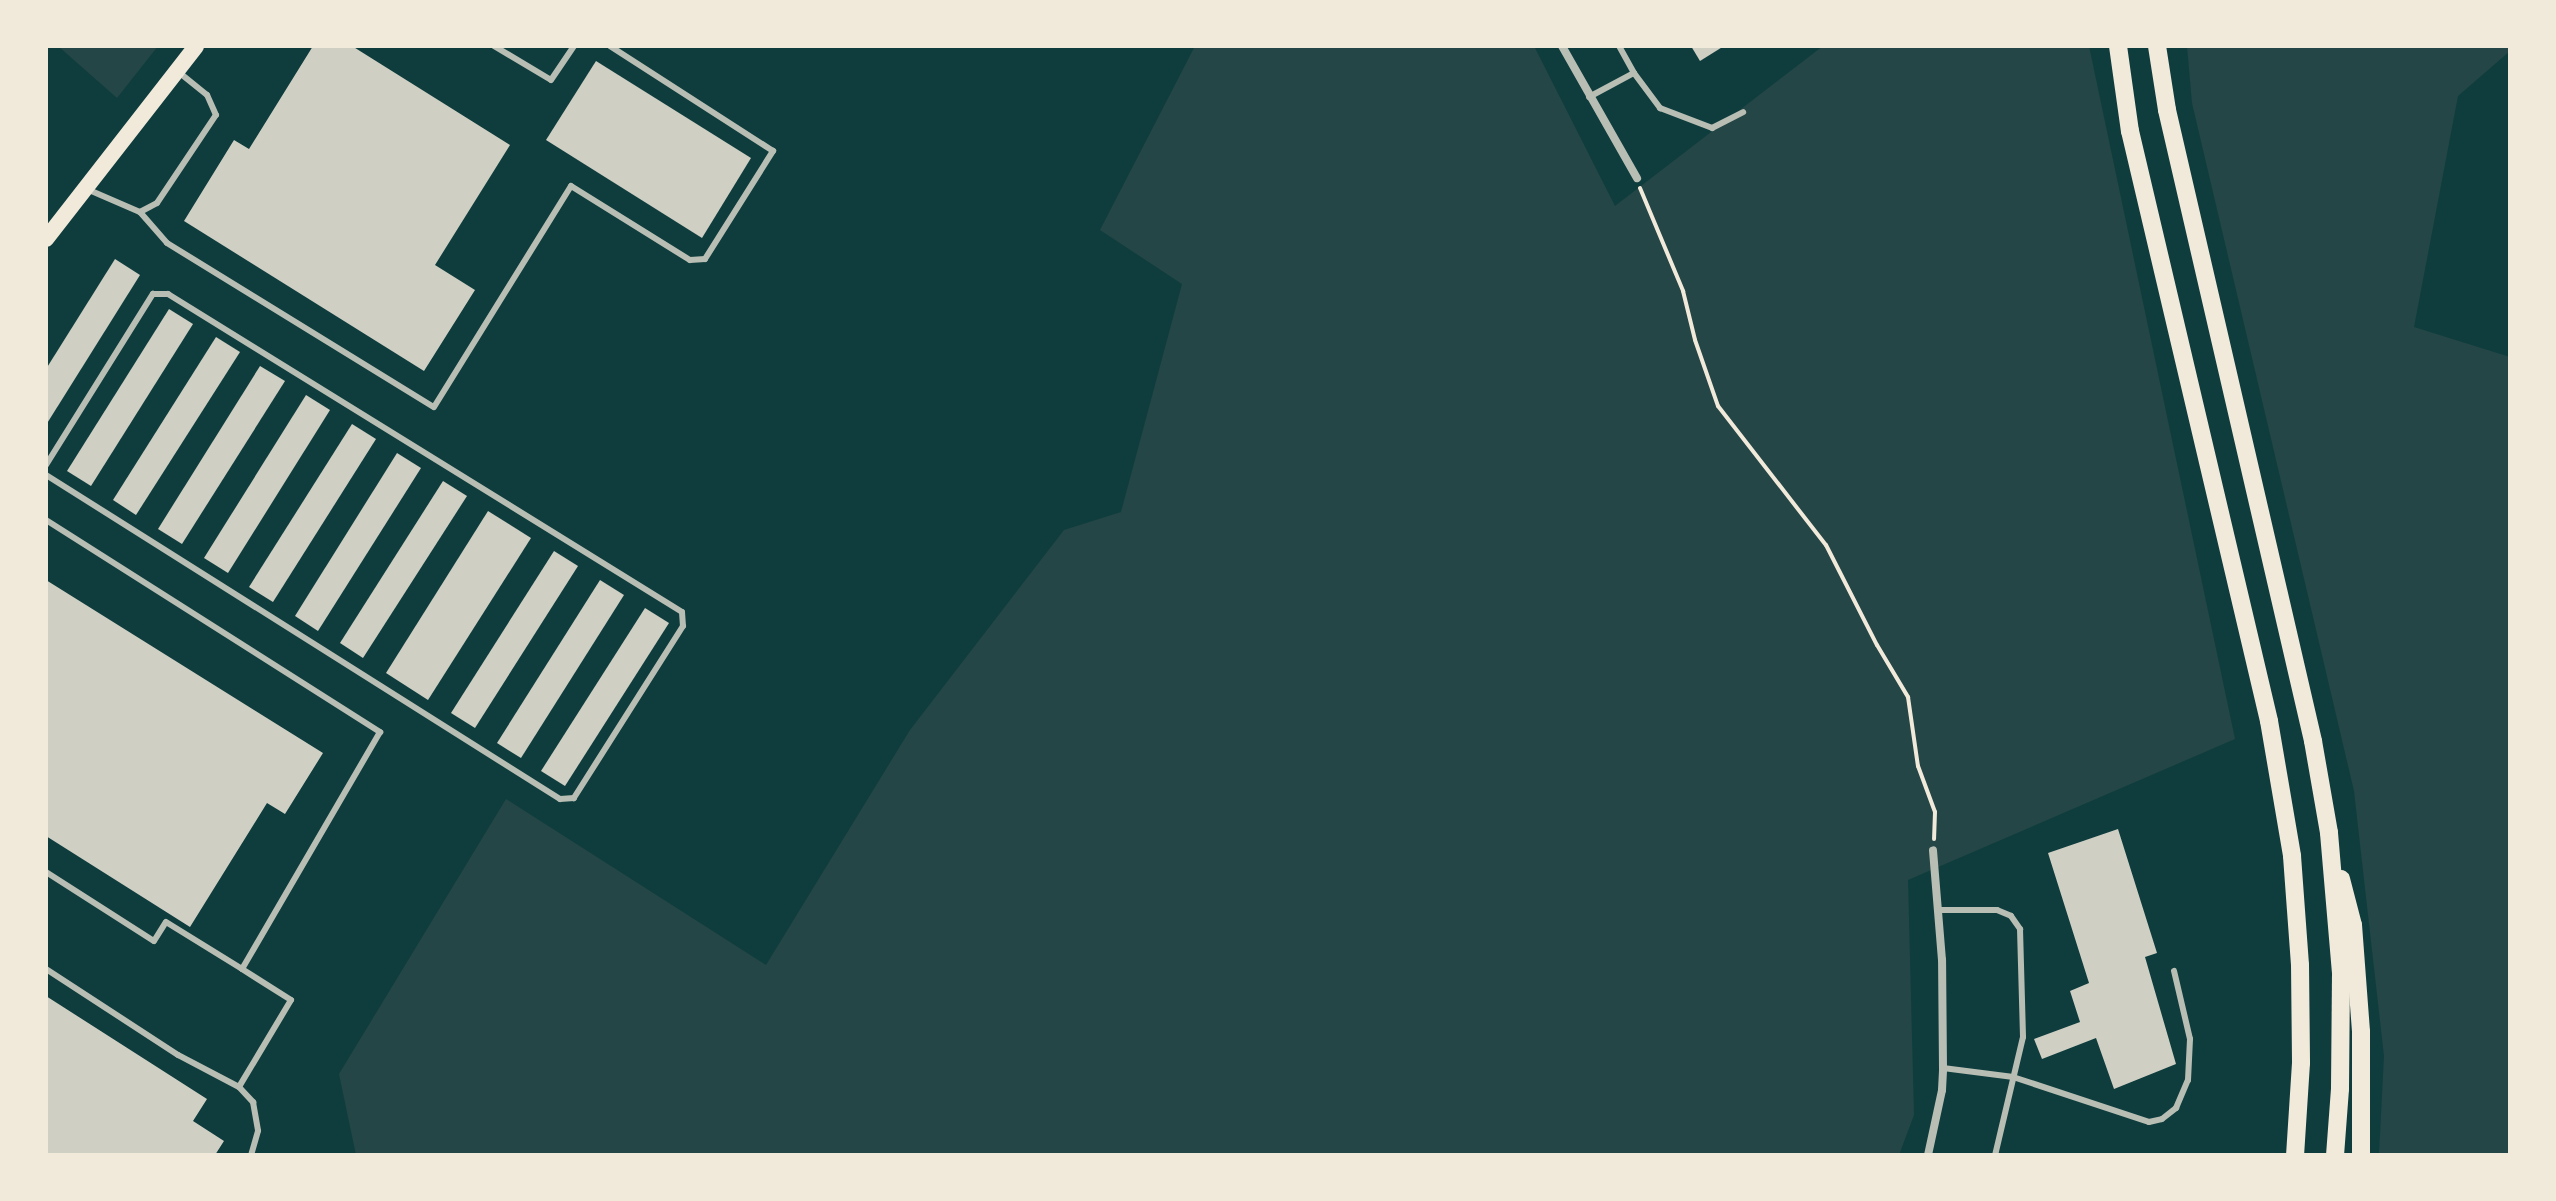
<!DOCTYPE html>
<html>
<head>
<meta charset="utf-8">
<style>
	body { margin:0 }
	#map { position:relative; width:2556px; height:1201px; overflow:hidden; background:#0f3d3e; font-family:Inter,sans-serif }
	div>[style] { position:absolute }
	.green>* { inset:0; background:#244646 }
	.building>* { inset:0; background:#cfcfc3 }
	.path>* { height:4px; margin:-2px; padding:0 2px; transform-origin:2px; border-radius:2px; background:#f1e9da }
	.service>* { height:6px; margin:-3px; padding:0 3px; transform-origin:3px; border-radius:3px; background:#b8beb3 }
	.minor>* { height:8px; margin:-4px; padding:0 4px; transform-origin:4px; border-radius:4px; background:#b8beb3 }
	.secondary>* { height:16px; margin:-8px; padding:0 8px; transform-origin:8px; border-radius:8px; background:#f1e9da }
	.primary>* { height:18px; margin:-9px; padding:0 9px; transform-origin:9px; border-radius:9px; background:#f1e9da }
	span { translate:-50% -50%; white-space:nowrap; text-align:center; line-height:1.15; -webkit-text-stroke:8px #f1e9da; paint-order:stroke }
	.frame { position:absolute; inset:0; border:48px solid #f1e9da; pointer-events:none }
</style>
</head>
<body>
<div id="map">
	<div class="green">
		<i style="clip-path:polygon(58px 46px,158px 46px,117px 98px)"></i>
		<i style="clip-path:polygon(1195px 46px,1534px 46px,1615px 206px,1823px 46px,2089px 46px,2235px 739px,1908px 880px,1914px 1115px,1899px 1155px,356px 1155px,339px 1074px,506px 799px,766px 965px,910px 730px,1064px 530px,1121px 512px,1182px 284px,1100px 230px)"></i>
		<i style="clip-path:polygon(2187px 46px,2510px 46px,2510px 51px,2458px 96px,2414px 327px,2510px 357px,2509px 1155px,2379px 1155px,2384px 1056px,2354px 791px,2192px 103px)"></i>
	</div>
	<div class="building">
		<i style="clip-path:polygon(313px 46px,352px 46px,510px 145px,435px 265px,475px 290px,424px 371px,184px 221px,234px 140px,249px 149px)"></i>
		<i style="clip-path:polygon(1691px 46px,1724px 46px,1700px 61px)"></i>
		<i style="clip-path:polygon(596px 61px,751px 158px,702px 238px,546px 140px)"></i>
		<i style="clip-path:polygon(115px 259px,140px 275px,46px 425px,46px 369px)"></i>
		<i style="clip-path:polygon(169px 309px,193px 324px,91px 486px,67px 471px)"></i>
		<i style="clip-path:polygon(216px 337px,240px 352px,136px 515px,113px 500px)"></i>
		<i style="clip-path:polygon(260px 366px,285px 381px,182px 544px,158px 529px)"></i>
		<i style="clip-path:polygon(306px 395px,330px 410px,228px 573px,204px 558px)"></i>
		<i style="clip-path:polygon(352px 424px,376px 439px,273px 602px,249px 587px)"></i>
		<i style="clip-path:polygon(397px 453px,421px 468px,318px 631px,295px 616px)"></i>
		<i style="clip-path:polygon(443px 481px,467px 496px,363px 658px,340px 643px)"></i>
		<i style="clip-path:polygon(488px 511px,531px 538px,428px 700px,386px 673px)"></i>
		<i style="clip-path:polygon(554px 551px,578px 566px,475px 728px,451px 713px)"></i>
		<i style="clip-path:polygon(46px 580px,323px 753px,285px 814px,267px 803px,190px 927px,46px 836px)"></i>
		<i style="clip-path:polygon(600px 580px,624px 595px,521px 758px,497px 743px)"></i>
		<i style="clip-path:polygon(645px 608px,669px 623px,565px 786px,541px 771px)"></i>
		<i style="clip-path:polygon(2118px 829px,2157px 953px,2145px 957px,2176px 1064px,2114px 1089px,2096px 1038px,2042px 1059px,2034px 1039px,2080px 1022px,2070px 991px,2089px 983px,2048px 853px)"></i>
		<i style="clip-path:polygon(46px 996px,207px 1099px,193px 1121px,224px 1141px,215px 1155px,46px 1155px)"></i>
	</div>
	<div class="path">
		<i style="left:1640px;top:188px;width:112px;rotate:67.3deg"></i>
		<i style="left:1683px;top:291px;width:50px;rotate:76.2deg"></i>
		<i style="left:1695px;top:340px;width:70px;rotate:70.8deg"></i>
		<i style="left:1718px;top:406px;width:176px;rotate:52.2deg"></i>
		<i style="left:1826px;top:545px;width:112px;rotate:63deg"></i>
		<i style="left:1877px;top:645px;width:61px;rotate:59.2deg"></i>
		<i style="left:1908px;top:697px;width:70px;rotate:81.8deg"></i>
		<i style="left:1918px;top:766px;width:49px;rotate:69.7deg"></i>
		<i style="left:1935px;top:812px;width:27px;rotate:92deg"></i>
	</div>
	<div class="service">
		<i style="left:494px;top:46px;width:66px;rotate:30.8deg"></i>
		<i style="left:551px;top:80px;width:41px;rotate:-55.9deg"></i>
		<i style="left:1634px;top:73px;width:44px;rotate:53.4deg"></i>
		<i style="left:1660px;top:108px;width:56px;rotate:21deg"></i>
		<i style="left:1712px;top:128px;width:35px;rotate:-27deg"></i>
		<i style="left:1589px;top:97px;width:51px;rotate:-28.1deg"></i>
		<i style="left:1634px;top:73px;width:31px;rotate:-119deg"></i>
		<i style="left:89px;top:190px;width:56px;rotate:23.3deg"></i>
		<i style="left:140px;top:212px;width:19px;rotate:-28deg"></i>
		<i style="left:157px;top:203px;width:106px;rotate:-56.2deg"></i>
		<i style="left:216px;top:115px;width:22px;rotate:-114deg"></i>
		<i style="left:207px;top:95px;width:38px;rotate:-141deg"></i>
		<i style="left:140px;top:212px;width:41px;rotate:48.9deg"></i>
		<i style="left:167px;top:243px;width:313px;rotate:31.6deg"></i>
		<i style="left:434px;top:407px;width:260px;rotate:-58.2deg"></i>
		<i style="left:571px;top:186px;width:140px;rotate:31.9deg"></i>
		<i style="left:690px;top:260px;width:15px;rotate:-4deg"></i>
		<i style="left:705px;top:259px;width:128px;rotate:-57.8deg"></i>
		<i style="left:773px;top:151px;width:194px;rotate:-147.2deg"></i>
		<i style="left:46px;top:465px;width:202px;rotate:-58deg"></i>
		<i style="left:153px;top:294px;width:15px"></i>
		<i style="left:168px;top:294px;width:604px;rotate:31.74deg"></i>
		<i style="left:682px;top:612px;width:14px;rotate:86deg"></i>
		<i style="left:683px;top:626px;width:204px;rotate:122.4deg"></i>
		<i style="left:574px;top:798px;width:14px;rotate:176deg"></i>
		<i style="left:560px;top:799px;width:608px;rotate:-147.77deg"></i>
		<i style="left:46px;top:520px;width:396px;rotate:32.4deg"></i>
		<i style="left:380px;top:732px;width:274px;rotate:120.2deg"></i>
		<i style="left:242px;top:969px;width:58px;rotate:32.3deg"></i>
		<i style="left:291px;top:1000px;width:101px;rotate:120.9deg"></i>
		<i style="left:239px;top:1087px;width:69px;rotate:-152.3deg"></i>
		<i style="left:178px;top:1055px;width:158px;rotate:-146.9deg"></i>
		<i style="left:46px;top:872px;width:128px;rotate:32.6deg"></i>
		<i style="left:154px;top:941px;width:22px;rotate:-58deg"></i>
		<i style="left:166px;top:922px;width:89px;rotate:31.7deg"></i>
		<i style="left:1938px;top:910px;width:59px"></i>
		<i style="left:1997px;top:910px;width:15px;rotate:23deg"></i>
		<i style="left:2011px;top:916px;width:16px;rotate:55deg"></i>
		<i style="left:2020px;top:929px;width:108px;rotate:88.4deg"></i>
		<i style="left:2023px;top:1037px;width:121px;rotate:103.3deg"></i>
		<i style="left:1943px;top:1068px;width:71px;rotate:7.3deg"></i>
		<i style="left:2013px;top:1077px;width:143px;rotate:18.3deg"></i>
		<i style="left:2149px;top:1122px;width:13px;rotate:-13deg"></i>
		<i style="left:2162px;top:1119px;width:18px;rotate:-38deg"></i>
		<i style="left:2176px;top:1108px;width:30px;rotate:-67deg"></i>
		<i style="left:2188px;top:1080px;width:41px;rotate:-87.2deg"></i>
		<i style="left:2190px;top:1039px;width:70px;rotate:-103.2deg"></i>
		<i style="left:239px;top:1087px;width:21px;rotate:47deg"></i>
		<i style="left:253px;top:1102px;width:29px;rotate:80deg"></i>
		<i style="left:258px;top:1131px;width:25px;rotate:106deg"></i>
	</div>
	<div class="minor">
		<i style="left:1562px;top:46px;width:152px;rotate:60.4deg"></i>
		<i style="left:1928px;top:1155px;width:66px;rotate:-77.8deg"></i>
		<i style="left:1942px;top:1090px;width:22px;rotate:-87deg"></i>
		<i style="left:1943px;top:1068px;width:108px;rotate:-90.5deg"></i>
		<i style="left:1942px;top:960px;width:110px;rotate:-94.7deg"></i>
	</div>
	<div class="secondary">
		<i style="left:46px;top:239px;width:244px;rotate:-52.1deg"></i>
	</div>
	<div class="primary">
		<i style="left:2118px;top:46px;width:86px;rotate:82deg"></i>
		<i style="left:2130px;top:131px;width:606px;rotate:76.74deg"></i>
		<i style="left:2269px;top:721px;width:137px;rotate:80.3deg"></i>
		<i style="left:2292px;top:856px;width:109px;rotate:85.8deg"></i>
		<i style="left:2300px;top:965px;width:98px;rotate:89.4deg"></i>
		<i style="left:2301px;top:1063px;width:92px;rotate:93.7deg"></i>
		<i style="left:2157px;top:46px;width:65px;rotate:81.1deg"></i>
		<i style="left:2167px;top:110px;width:648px;rotate:76.97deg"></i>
		<i style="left:2313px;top:741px;width:93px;rotate:80.1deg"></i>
		<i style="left:2329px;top:833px;width:141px;rotate:85.1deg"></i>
		<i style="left:2341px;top:973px;width:116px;rotate:90.5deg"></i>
		<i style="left:2340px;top:1089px;width:66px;rotate:94.3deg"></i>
		<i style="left:2341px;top:879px;width:48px;rotate:75.4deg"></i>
		<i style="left:2353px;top:925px;width:107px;rotate:85.7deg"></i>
		<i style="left:2361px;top:1032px;width:123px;rotate:90deg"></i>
	</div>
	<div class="frame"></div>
</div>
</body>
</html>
